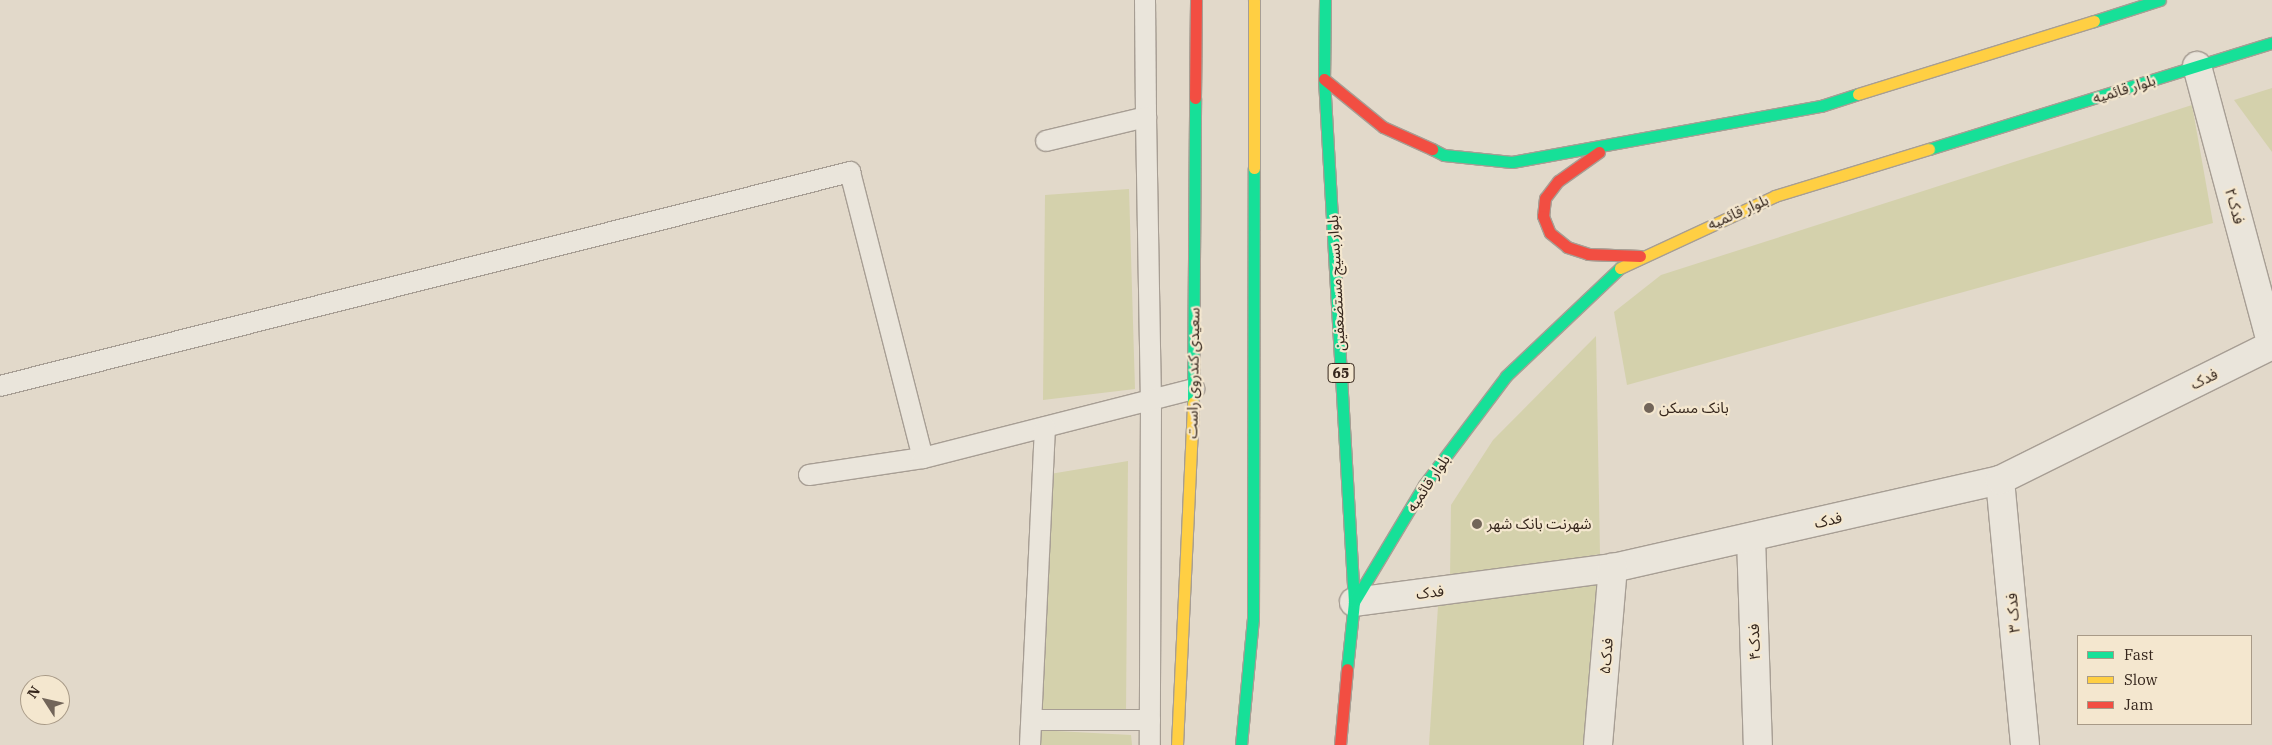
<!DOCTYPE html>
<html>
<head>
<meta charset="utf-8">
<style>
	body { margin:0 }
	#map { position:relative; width:2272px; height:745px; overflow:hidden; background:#e2d9ca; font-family:"IBM Plex Serif","Noto Sans Arabic",serif }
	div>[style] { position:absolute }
	.green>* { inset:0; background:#d4d1ac }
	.roads { filter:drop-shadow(1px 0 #a79e94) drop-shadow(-1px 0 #a79e94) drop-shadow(0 1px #a79e94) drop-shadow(0 -1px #a79e94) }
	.lane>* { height:20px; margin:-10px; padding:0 10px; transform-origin:10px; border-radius:10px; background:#eae5db }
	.street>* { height:28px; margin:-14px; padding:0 14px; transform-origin:14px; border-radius:14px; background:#eae5db }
	.fast>* { height:11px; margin:-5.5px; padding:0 5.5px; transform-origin:5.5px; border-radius:5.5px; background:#16e098 }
	.slow>* { height:11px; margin:-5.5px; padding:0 5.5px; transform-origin:5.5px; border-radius:5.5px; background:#ffcf43 }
	.jam>* { height:11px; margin:-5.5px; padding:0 5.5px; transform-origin:5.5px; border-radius:5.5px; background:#f24e42 }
	.dots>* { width:14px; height:14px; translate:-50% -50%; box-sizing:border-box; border:2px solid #f4e7cf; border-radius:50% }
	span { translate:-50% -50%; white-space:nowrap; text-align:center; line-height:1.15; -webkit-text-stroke:4.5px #f4e7cf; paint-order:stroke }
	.shield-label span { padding:1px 4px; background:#f4e7cf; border:1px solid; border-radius:4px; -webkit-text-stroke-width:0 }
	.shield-label { font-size:14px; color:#35261c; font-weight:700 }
	.street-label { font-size:15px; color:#35261c }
	.poi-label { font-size:15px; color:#35261c }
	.left { translate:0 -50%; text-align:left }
	.legend { position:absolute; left:2077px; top:635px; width:175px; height:90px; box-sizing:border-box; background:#f4e7cf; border:1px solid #a89a87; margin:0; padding:6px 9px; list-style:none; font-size:15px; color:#35261c }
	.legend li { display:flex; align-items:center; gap:10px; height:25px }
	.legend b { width:25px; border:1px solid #a89a87 }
	.north { position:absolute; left:20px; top:675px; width:50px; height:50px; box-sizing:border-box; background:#f4e7cf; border:1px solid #a89a87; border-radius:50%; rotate:305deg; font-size:14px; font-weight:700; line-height:20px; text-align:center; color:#35261c }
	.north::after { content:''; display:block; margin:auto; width:18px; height:22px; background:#726559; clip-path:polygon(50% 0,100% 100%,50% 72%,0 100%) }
</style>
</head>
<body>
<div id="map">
	<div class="green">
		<i style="clip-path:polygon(2272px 88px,2272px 152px,2234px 100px)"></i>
		<i style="clip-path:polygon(2192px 105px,2213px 223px,1627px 385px,1614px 312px,1661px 275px)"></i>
		<i style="clip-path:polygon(1129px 189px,1135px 389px,1043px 400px,1045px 195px)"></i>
		<i style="clip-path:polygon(1596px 336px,1600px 554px,1450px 579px,1451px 505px,1493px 440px)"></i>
		<i style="clip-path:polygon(1128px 461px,1126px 716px,1032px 709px,1044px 475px)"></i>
		<i style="clip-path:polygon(1598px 584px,1584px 745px,1429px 745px,1438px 606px)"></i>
		<i style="clip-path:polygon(1037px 730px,1131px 735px,1132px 745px,1036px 745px)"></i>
	</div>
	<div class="roads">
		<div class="lane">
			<i style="left:1145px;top:0;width:117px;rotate:89.5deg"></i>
			<i style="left:1046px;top:141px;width:103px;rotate:-13.5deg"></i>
			<i style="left:1146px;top:117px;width:283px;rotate:89deg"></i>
			<i style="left:1151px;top:400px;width:345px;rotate:90.2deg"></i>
			<i style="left:0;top:386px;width:877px;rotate:-14.13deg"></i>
			<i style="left:850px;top:172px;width:295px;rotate:75.7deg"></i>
			<i style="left:809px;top:475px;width:115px;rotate:-8.5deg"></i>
			<i style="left:923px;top:458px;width:280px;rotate:-14.3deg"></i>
			<i style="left:1032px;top:720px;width:118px"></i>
			<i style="left:1030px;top:745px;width:318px;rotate:-87.3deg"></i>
		</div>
		<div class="street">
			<i style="left:2197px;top:66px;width:289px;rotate:75deg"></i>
			<i style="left:2000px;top:480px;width:266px;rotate:84.6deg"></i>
			<i style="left:1751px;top:538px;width:207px;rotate:88.1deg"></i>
			<i style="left:1354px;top:602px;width:261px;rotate:-7.5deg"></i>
			<i style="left:1613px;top:568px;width:397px;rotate:-12.8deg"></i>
			<i style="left:2000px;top:480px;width:304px;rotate:-26.4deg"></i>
			<i style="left:1598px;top:745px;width:178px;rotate:-85.2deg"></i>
		</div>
		<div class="fast">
			<i style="left:1325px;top:0;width:79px;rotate:90.7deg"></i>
			<i style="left:1324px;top:79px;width:524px;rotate:86.72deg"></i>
			<i style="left:1354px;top:602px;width:67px;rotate:96deg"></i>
			<i style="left:2094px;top:21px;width:69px;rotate:-17.7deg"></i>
			<i style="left:1432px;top:149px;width:13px;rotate:27deg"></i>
			<i style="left:1444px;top:155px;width:68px;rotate:5.9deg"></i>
			<i style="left:1512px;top:162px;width:314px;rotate:-10.3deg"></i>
			<i style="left:1821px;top:106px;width:39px;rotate:-18deg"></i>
			<i style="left:1929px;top:149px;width:359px;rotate:-17.2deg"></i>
			<i style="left:1193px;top:402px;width:304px;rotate:-89.6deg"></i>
			<i style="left:1354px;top:602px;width:136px;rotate:-59.1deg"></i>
			<i style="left:1424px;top:485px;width:136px;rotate:-53deg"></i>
			<i style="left:1506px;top:376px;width:157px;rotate:-43.5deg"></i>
			<i style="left:1241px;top:745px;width:127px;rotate:-84.6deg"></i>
			<i style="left:1253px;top:619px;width:451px;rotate:-89.9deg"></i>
		</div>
		<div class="slow">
			<i style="left:1858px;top:94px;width:247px;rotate:-17.2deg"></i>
			<i style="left:1254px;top:168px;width:168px;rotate:-90deg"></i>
			<i style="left:1620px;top:268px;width:171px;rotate:-24.9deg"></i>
			<i style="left:1775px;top:196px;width:161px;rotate:-17deg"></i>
			<i style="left:1177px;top:745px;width:343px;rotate:-87.3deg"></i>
		</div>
		<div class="jam">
			<i style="left:1324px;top:79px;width:76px;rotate:39.1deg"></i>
			<i style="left:1383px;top:127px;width:54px;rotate:24.2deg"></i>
			<i style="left:1195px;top:98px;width:98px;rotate:-89.4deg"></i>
			<i style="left:1599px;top:152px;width:50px;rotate:144.7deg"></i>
			<i style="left:1558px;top:181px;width:21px;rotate:127deg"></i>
			<i style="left:1545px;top:198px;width:18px;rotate:96deg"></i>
			<i style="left:1543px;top:216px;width:18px;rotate:68deg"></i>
			<i style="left:1550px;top:233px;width:22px;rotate:39deg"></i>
			<i style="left:1567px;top:247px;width:22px;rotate:18deg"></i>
			<i style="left:1588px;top:254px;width:52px;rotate:2.2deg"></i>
			<i style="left:1340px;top:745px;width:76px;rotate:-84.7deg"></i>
		</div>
	</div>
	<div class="dots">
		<i style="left:1649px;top:408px;background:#726559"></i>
		<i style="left:1477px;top:524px;background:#726559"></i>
	</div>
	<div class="shield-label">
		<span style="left:1341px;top:373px">65</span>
	</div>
	<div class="street-label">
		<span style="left:2124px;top:89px;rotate:-17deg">بلوار قائمیه</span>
		<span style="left:2235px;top:206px;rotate:75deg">فدک۲</span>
		<span style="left:1738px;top:212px;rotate:-24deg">بلوار قائمیه</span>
		<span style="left:1336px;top:283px;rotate:-93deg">بلوار بسیج مستضعفین</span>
		<span style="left:1193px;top:373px;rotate:-89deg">سعیدی کندروی راست</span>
		<span style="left:2204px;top:379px;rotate:-26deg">فدک</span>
		<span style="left:1428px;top:483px;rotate:-56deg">بلوار قائمیه</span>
		<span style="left:1828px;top:520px;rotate:-13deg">فدک</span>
		<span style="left:1430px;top:592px;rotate:-7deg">فدک</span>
		<span style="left:2013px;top:613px;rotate:-95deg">فدک ۳</span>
		<span style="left:1754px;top:642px;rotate:-92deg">فدک۴</span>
		<span style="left:1606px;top:656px;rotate:-85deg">فدک۵</span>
	</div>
	<div class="poi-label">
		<span class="left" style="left:1659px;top:408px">بانک مسکن</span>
		<span class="left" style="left:1487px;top:524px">شهرنت بانک شهر</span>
	</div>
	<ul class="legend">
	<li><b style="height:6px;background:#16e098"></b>Fast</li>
	<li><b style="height:6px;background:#ffcf43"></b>Slow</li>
	<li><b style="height:6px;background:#f24e42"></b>Jam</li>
	</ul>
	<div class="north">N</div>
</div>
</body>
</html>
